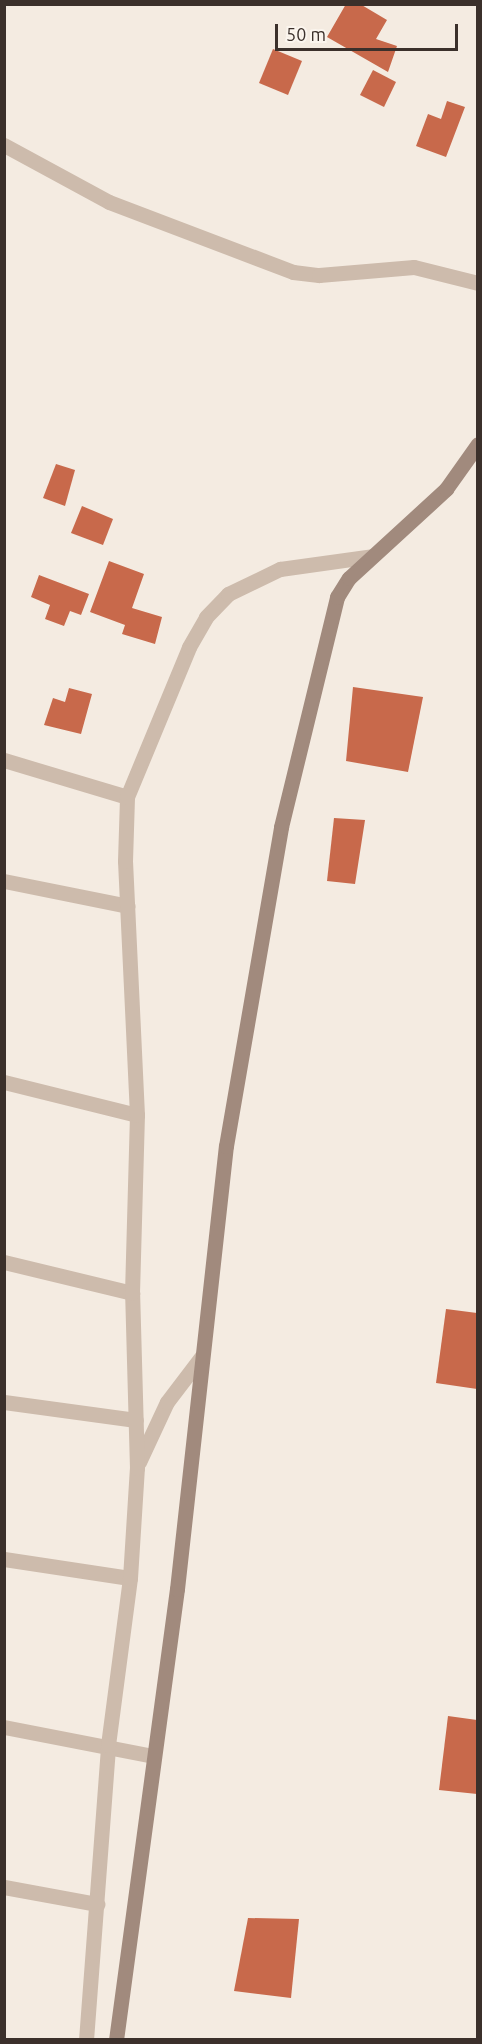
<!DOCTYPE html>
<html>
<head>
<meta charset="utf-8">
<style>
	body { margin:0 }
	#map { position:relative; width:482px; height:2044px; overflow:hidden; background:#f4ebe1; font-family:Ubuntu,sans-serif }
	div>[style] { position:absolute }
	.building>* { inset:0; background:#c8694b }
	.street>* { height:15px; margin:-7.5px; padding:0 7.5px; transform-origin:7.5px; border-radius:7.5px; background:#cdbbac }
	.secondary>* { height:15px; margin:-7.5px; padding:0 7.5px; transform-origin:7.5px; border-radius:7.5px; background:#a18a7d }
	span { translate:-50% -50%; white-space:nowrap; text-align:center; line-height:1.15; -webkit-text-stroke:5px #fbf5ee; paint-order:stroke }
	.frame { position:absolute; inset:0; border:6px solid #3b302b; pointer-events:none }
	.scale { position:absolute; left:275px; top:24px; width:183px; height:27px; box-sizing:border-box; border:3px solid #3b302b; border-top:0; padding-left:8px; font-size:18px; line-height:21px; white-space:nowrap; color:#3b302b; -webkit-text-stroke:4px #fbf5ee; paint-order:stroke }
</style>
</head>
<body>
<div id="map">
	<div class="building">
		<i style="clip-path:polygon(346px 4px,360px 4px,387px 20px,376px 39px,397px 46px,388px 72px,327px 37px)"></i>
		<i style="clip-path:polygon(273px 49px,302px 61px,288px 95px,259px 83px)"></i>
		<i style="clip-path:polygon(373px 70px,396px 82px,384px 107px,360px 95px)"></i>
		<i style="clip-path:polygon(447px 101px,465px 107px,446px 157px,416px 146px,428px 114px,441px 119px)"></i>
		<i style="clip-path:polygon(56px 464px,75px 470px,65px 506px,43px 498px)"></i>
		<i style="clip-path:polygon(82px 506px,113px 519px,103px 545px,71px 533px)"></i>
		<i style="clip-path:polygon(109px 561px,144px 574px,132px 608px,162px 617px,155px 644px,122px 634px,125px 625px,90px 612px)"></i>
		<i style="clip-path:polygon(39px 575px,89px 594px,81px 615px,70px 611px,64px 626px,45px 619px,50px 605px,31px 597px)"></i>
		<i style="clip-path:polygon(353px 687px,423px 697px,408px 772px,346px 761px)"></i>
		<i style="clip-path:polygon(69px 688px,92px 694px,81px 734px,44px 725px,53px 698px,65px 702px)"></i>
		<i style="clip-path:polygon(334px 818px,365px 820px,355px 884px,327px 881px)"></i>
		<i style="clip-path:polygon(446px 1309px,477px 1313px,477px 1389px,436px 1383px)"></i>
		<i style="clip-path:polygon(448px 1716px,477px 1720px,477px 1794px,439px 1790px)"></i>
		<i style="clip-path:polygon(248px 1918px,299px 1919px,291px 1998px,234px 1991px)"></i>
	</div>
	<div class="street">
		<i style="left:4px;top:145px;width:119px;rotate:28.5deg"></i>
		<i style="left:109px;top:202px;width:197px;rotate:20.8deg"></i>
		<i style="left:293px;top:272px;width:26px;rotate:7deg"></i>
		<i style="left:319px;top:275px;width:95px;rotate:-4.8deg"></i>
		<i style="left:414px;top:267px;width:66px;rotate:14deg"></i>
		<i style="left:4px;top:760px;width:128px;rotate:16.7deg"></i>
		<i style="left:4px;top:881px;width:126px;rotate:11.4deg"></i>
		<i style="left:4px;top:1082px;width:137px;rotate:13.9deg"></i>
		<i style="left:4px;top:1262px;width:132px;rotate:13.6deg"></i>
		<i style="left:4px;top:1402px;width:133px;rotate:7.8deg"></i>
		<i style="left:139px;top:1462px;width:66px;rotate:-65deg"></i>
		<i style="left:167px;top:1402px;width:58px;rotate:-52.7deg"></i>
		<i style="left:4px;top:1559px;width:127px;rotate:8.6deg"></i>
		<i style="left:4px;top:1727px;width:152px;rotate:11deg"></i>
		<i style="left:4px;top:1887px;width:95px;rotate:10.4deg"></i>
		<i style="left:86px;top:2040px;width:296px;rotate:-85.7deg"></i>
		<i style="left:108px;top:1745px;width:168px;rotate:-82.5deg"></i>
		<i style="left:130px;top:1578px;width:110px;rotate:-86.4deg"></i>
		<i style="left:137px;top:1468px;width:175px;rotate:-91.6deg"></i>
		<i style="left:132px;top:1293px;width:178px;rotate:-88.4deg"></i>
		<i style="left:137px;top:1115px;width:254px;rotate:-92.7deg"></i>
		<i style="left:125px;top:861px;width:64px;rotate:-88.2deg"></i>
		<i style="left:127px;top:797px;width:162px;rotate:-67.5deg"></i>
		<i style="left:189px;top:647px;width:34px;rotate:-60deg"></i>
		<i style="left:206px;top:617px;width:32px;rotate:-46deg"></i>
		<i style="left:228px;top:594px;width:58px;rotate:-25.7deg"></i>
		<i style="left:280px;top:569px;width:93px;rotate:-8deg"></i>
	</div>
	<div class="secondary">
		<i style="left:116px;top:2040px;width:455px;rotate:-82.3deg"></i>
		<i style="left:177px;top:1589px;width:446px;rotate:-83.7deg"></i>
		<i style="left:226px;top:1146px;width:324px;rotate:-80.2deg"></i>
		<i style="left:281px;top:827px;width:237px;rotate:-76.3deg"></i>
		<i style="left:337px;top:597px;width:22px;rotate:-58deg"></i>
		<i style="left:349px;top:578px;width:132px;rotate:-42.5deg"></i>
		<i style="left:446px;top:489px;width:55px;rotate:-54.6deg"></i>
	</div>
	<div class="frame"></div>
	<div class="scale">50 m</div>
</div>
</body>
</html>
